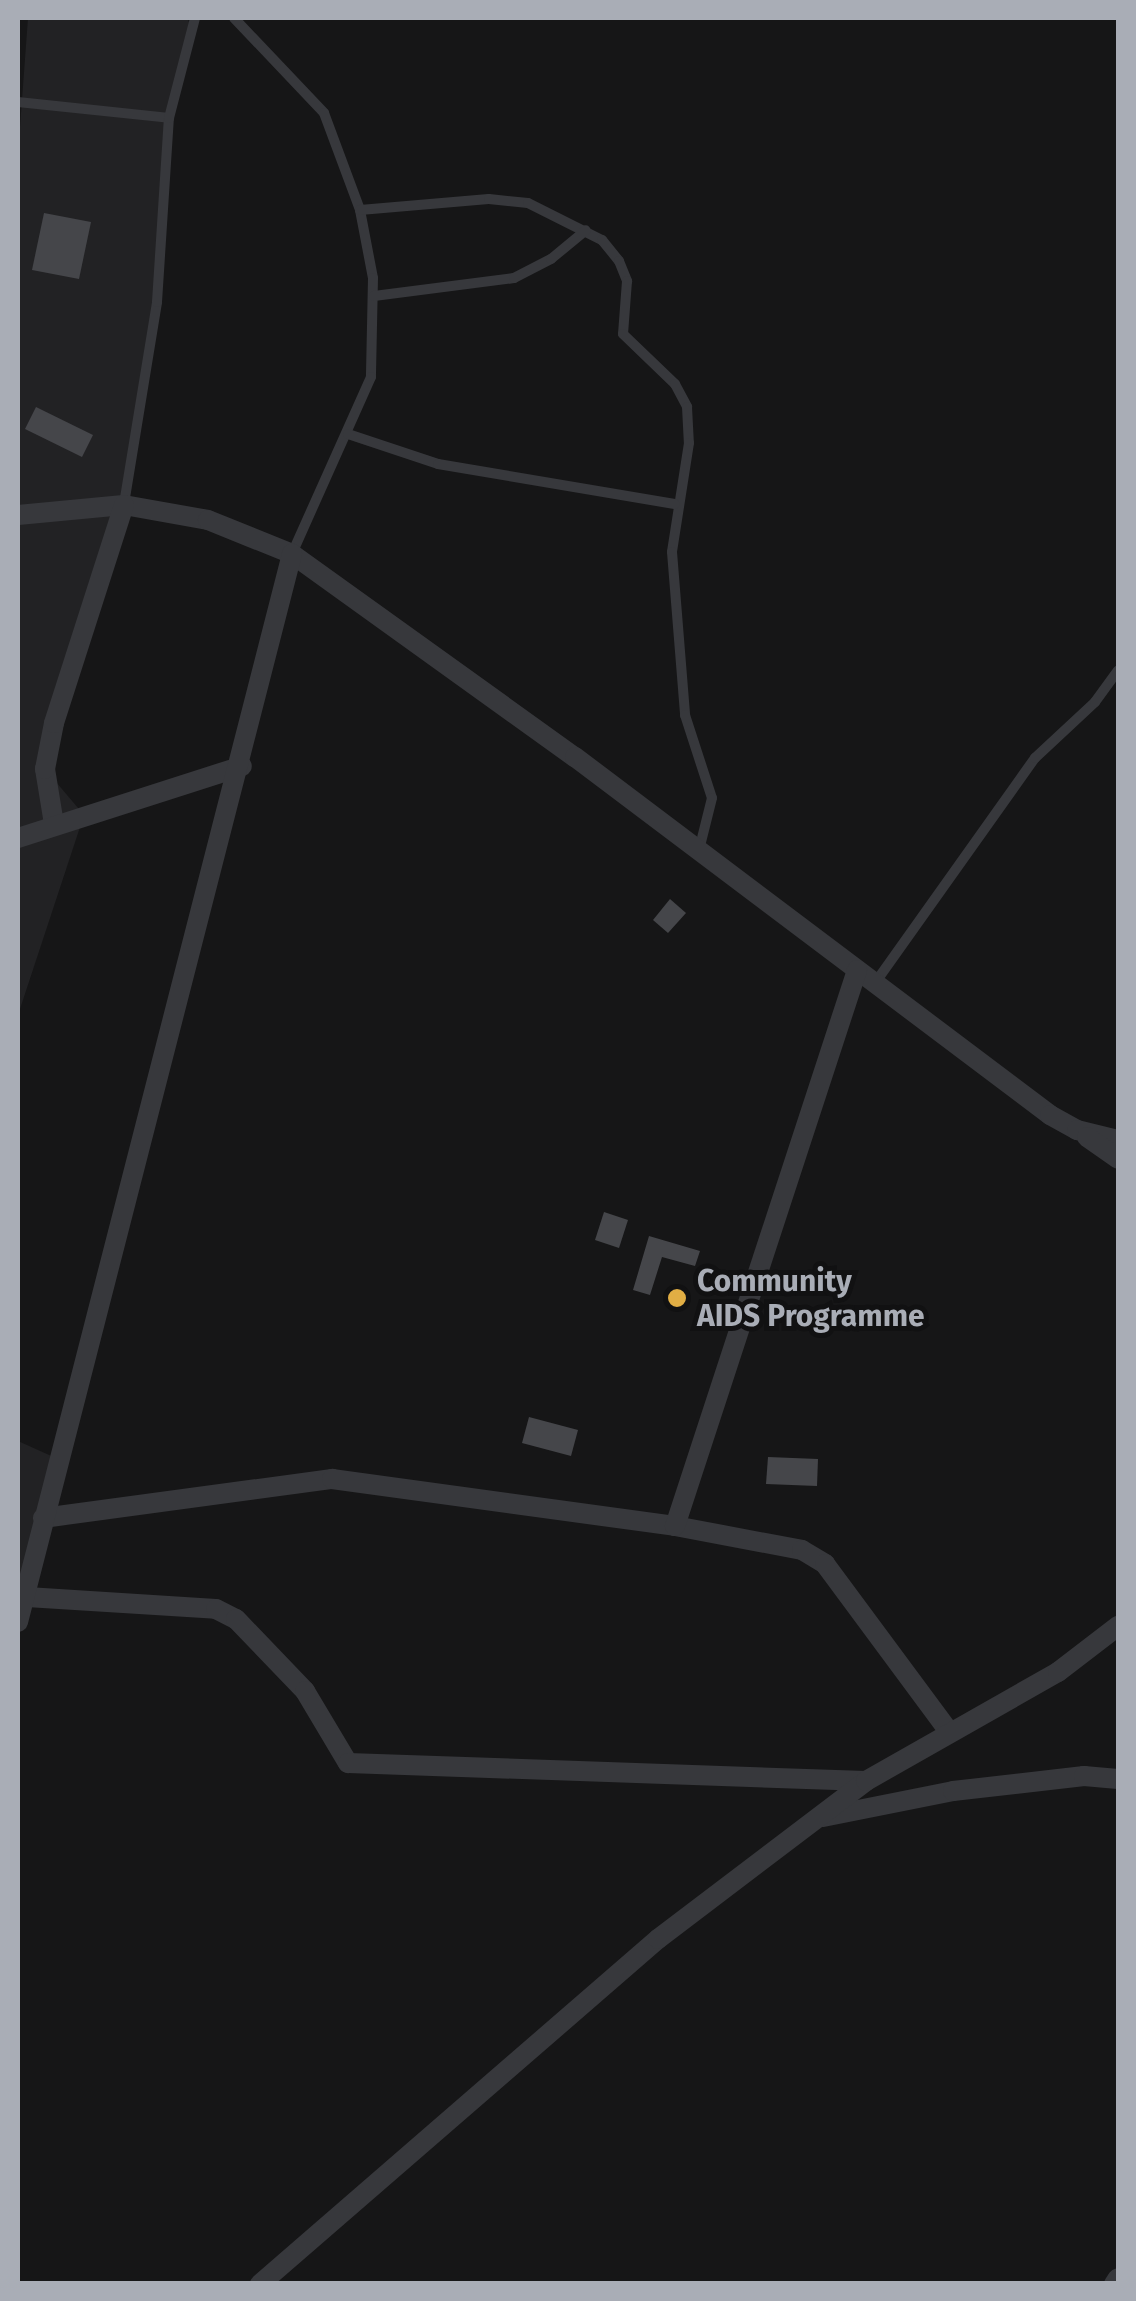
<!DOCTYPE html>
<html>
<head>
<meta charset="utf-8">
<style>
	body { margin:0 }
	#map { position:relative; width:1136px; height:2301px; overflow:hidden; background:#161617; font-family:"Fira Sans",sans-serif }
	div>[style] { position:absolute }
	.built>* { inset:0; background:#222224 }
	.building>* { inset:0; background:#45464a }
	.service>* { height:10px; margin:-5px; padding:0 5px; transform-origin:5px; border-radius:5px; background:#37383c }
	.minor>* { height:20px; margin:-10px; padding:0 10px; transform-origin:10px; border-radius:10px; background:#37383c }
	.dots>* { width:28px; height:28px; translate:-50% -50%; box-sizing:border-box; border:5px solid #111112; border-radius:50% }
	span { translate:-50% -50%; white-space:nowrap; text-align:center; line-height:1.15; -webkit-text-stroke:10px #111112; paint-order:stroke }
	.poi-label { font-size:30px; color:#a9adb6; font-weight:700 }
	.left { translate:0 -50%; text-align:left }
	.frame { position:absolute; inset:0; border:20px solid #a9adb6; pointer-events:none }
</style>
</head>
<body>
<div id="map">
	<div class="built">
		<i style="clip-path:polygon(28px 18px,188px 18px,189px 23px,169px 118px,157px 302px,124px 505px,45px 769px,84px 815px,18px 1015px,18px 154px)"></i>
		<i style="clip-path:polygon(18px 1441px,58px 1459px,18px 1617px)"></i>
	</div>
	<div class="building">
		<i style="clip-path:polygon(44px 213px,91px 222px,79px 279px,32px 270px)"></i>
		<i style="clip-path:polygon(36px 407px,93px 435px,82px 457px,25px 429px)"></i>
		<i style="clip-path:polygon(670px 899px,686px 913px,668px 933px,653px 920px)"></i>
		<i style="clip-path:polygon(604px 1212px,628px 1220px,619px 1248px,595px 1240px)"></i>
		<i style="clip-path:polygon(649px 1236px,700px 1251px,695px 1266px,662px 1257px,650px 1295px,633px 1290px)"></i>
		<i style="clip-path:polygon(529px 1417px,578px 1430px,571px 1456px,522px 1443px)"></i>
		<i style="clip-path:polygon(768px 1457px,818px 1459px,817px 1486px,766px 1484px)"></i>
	</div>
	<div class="service">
		<i style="left:234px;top:18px;width:131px;rotate:46.5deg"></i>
		<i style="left:324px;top:113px;width:103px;rotate:69.6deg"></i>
		<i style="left:360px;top:210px;width:69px;rotate:79.2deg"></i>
		<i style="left:373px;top:278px;width:99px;rotate:91.2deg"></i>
		<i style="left:371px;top:377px;width:194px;rotate:114.1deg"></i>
		<i style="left:18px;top:102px;width:152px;rotate:6deg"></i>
		<i style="left:360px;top:210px;width:129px;rotate:-4.9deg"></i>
		<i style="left:489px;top:199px;width:39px;rotate:6deg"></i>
		<i style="left:528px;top:203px;width:83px;rotate:26.6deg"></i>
		<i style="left:602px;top:240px;width:27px;rotate:51deg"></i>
		<i style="left:619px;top:261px;width:22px;rotate:68deg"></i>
		<i style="left:627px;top:281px;width:53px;rotate:94.3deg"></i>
		<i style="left:623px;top:334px;width:72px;rotate:43.9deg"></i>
		<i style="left:675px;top:384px;width:26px;rotate:62deg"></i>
		<i style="left:687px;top:407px;width:36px;rotate:87deg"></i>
		<i style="left:689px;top:443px;width:110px;rotate:98.9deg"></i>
		<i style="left:672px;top:552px;width:164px;rotate:85.4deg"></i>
		<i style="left:685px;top:715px;width:87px;rotate:72deg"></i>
		<i style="left:712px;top:798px;width:54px;rotate:104deg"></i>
		<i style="left:374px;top:296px;width:141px;rotate:-7.3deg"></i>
		<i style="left:514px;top:278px;width:42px;rotate:-27.2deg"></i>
		<i style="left:551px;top:259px;width:45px;rotate:-39.6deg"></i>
		<i style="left:348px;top:434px;width:95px;rotate:18.4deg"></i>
		<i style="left:438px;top:464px;width:240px;rotate:9.6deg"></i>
		<i style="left:124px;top:504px;width:205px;rotate:-80.7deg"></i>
		<i style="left:157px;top:302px;width:184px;rotate:-86.3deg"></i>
		<i style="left:169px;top:118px;width:103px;rotate:-75.4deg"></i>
		<i style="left:875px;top:983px;width:276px;rotate:-54.6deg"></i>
		<i style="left:1035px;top:758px;width:82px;rotate:-43deg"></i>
		<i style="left:1095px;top:702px;width:39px;rotate:-54deg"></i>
	</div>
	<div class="minor">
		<i style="left:18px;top:515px;width:106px;rotate:-5.4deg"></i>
		<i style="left:124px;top:505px;width:85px;rotate:10.1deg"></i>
		<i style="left:208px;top:520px;width:91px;rotate:22deg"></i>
		<i style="left:292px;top:554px;width:348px;rotate:35.7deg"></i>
		<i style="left:575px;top:757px;width:595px;rotate:37deg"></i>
		<i style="left:1050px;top:1115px;width:31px;rotate:29deg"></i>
		<i style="left:1077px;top:1130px;width:42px;rotate:13.7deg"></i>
		<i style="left:54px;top:824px;width:56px;rotate:-99.3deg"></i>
		<i style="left:45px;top:769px;width:47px;rotate:-78.9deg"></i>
		<i style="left:54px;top:723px;width:229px;rotate:-72.2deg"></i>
		<i style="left:18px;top:838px;width:235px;rotate:-17.8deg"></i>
		<i style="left:1087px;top:1137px;width:38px;rotate:35deg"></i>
		<i style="left:43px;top:1518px;width:292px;rotate:-7.7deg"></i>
		<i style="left:332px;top:1479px;width:346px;rotate:7.8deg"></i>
		<i style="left:675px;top:1526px;width:129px;rotate:10.7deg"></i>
		<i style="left:802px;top:1550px;width:27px;rotate:31deg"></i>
		<i style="left:825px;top:1564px;width:210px;rotate:53.5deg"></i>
		<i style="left:675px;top:1526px;width:585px;rotate:-71.87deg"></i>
		<i style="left:27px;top:1597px;width:189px;rotate:3.6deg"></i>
		<i style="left:216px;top:1609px;width:22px;rotate:27deg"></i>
		<i style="left:236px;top:1619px;width:100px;rotate:46.2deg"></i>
		<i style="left:305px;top:1691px;width:84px;rotate:59.2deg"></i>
		<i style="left:348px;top:1763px;width:518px;rotate:1.99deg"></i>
		<i style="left:18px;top:1622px;width:1103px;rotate:-75.61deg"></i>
		<i style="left:823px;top:1817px;width:133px;rotate:-11.3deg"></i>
		<i style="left:953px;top:1791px;width:132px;rotate:-6.5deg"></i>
		<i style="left:1084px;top:1776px;width:34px;rotate:5deg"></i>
		<i style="left:260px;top:2284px;width:527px;rotate:-40.92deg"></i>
		<i style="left:658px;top:1939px;width:261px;rotate:-37.2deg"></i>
		<i style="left:866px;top:1781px;width:221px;rotate:-29.6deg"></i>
		<i style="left:1058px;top:1672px;width:76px;rotate:-37.5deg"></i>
		<i style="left:1114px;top:2284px;width:7px;rotate:-56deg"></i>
	</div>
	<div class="dots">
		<i style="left:677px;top:1298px;background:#e1ae44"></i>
	</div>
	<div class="poi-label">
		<span class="left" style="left:697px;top:1298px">Community<br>AIDS Programme</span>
	</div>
	<div class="frame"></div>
</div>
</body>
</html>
